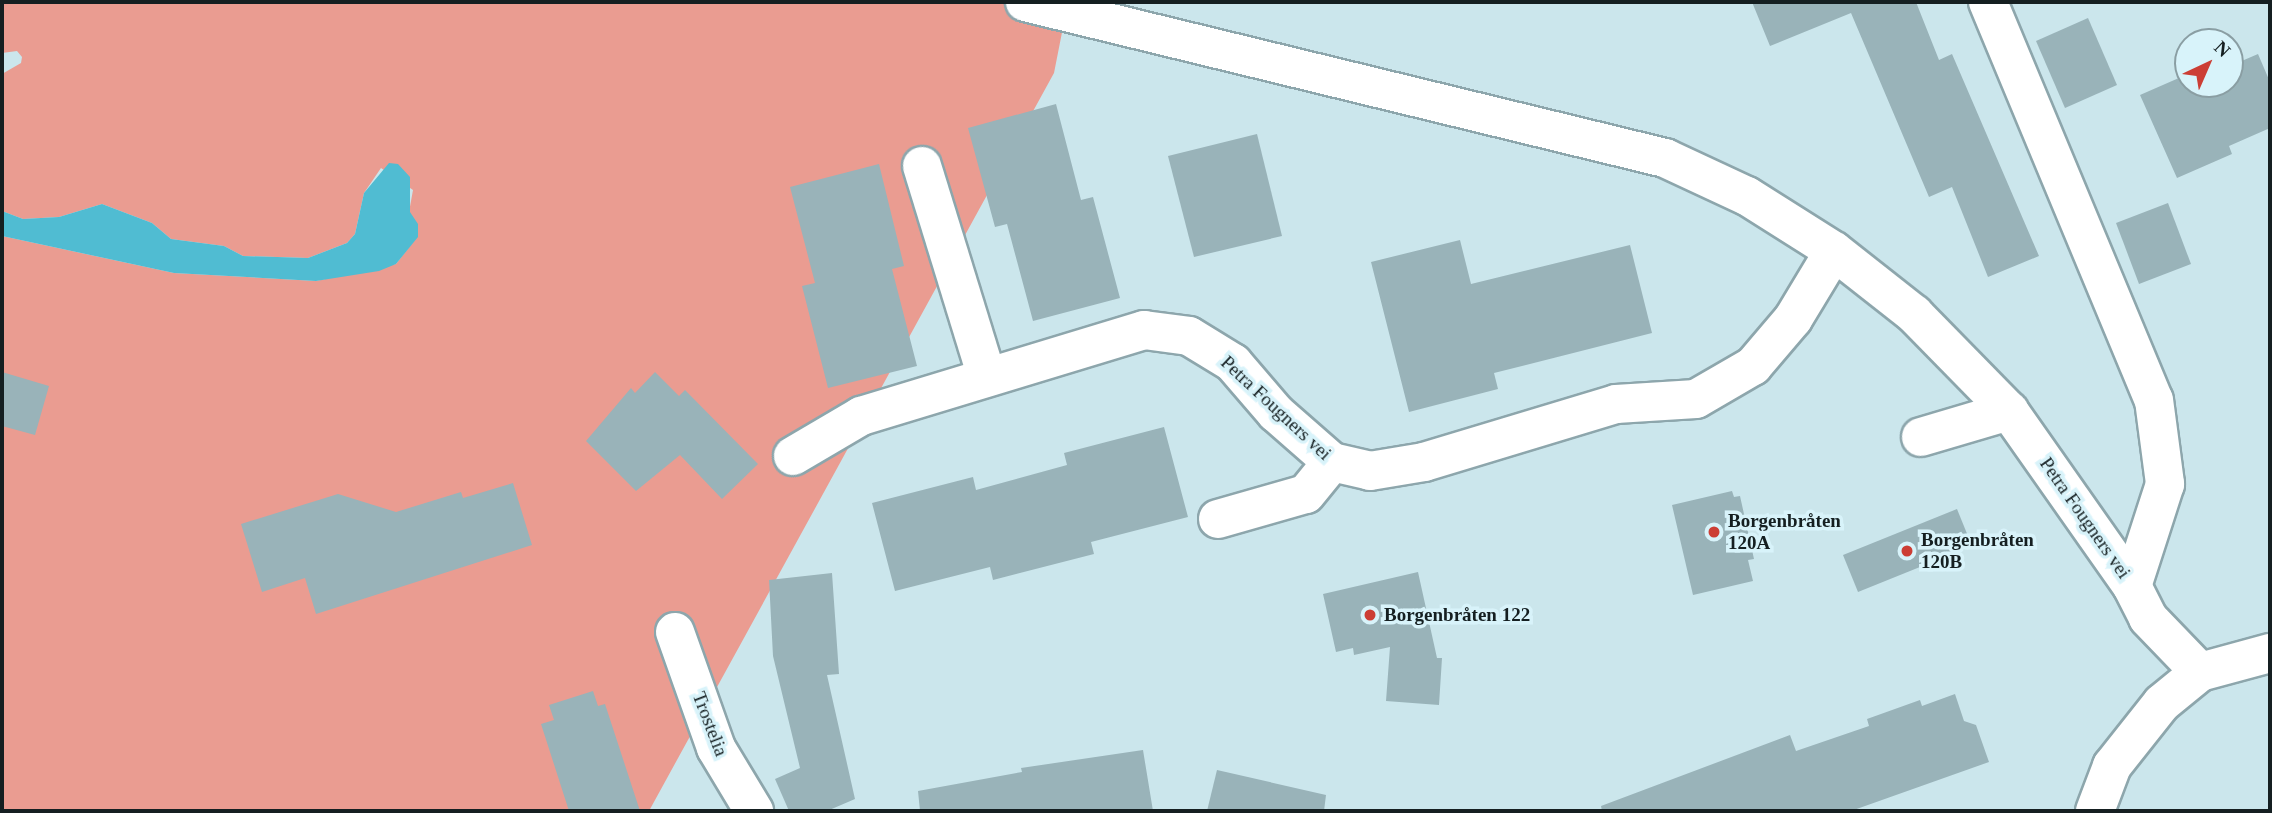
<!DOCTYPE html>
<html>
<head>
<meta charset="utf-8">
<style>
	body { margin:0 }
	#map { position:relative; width:2272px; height:813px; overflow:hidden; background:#cbe6ec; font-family:Georgia,serif }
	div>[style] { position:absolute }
	.green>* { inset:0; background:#ea9c91 }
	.water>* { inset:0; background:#50bcd2 }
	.building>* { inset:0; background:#99b3b9 }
	.roads { filter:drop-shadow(2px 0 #8da6ac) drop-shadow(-2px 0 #8da6ac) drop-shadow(0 2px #8da6ac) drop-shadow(0 -2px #8da6ac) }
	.minor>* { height:38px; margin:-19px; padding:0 19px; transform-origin:19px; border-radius:19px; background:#fff }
	.dots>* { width:19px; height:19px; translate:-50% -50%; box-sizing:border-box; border:4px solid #d8f3fa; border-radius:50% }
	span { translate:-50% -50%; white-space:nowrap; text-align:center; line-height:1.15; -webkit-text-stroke:7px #d8f3fa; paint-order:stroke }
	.street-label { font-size:19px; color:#151f21 }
	.poi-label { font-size:19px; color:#151f21; font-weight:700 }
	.left { translate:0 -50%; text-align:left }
	.frame { position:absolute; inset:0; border:4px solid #151f21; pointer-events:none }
	.north { position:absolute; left:2174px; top:28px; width:70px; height:70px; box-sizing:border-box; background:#d8f3fa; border:2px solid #8a9ea3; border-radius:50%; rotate:44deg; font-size:19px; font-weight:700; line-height:28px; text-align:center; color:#151f21 }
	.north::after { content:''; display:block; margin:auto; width:24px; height:32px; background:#cc3e35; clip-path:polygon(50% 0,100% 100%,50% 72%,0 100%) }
</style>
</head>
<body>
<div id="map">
	<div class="green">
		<i style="clip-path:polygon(2px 2px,1068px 2px,1054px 73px,649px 811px,2px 811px,2px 236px,174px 273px,316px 281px,396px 264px,417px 237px,409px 212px,413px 190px,381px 168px,364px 193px,355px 234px,347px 243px,308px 258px,243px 256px,224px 246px,171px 239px,152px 223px,102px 204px,59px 217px,23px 219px,2px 211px,2px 74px,21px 63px,22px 57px,17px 51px,2px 53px)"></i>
	</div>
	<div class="water">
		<i style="clip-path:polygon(389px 163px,398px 164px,410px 177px,410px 212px,418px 224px,418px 237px,396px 264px,379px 271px,316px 281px,174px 273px,2px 236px,2px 211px,23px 219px,59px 217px,102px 204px,152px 223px,171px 239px,224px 246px,243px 256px,308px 258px,347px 243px,355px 234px,364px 193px)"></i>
	</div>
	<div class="building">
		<i style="clip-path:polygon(1752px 2px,1916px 2px,1939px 60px,1952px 54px,2039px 256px,1988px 277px,1952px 187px,1929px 197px,1851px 13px,1770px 46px)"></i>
		<i style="clip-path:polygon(2088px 18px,2117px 85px,2065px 108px,2036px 41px)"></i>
		<i style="clip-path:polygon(2258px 54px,2270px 82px,2270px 128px,2229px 146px,2232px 154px,2177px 178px,2140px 95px,2188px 74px,2188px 84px,2230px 84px,2230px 66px)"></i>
		<i style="clip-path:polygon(1056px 104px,1081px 200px,1093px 197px,1120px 298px,1033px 321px,1007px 224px,995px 227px,968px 128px)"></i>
		<i style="clip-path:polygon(1257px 134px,1282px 236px,1194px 257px,1168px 156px)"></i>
		<i style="clip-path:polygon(879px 164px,904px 266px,892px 269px,917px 366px,828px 388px,802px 286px,815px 283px,790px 187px)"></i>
		<i style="clip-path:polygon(2168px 203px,2191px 264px,2139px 284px,2116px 223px)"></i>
		<i style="clip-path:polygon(1460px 240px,1471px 284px,1630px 245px,1652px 333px,1494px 373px,1498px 389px,1409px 412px,1371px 262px)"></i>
		<i style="clip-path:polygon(2px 372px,49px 386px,35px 435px,2px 426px)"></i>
		<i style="clip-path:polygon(655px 372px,679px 396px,685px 390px,758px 464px,722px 499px,680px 455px,636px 491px,586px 441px,631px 388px,635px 393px)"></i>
		<i style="clip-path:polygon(1164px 427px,1188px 517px,1091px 542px,1094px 554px,993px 580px,990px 567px,895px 591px,872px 503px,973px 477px,976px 490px,1067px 465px,1064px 453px)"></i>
		<i style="clip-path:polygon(513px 483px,532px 545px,316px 614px,305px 578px,262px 592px,241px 524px,338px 494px,396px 512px,461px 492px,463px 498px)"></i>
		<i style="clip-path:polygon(1732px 491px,1734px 497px,1740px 496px,1754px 559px,1748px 560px,1753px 581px,1693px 595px,1672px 505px)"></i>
		<i style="clip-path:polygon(1957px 509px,1972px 546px,1858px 592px,1843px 555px)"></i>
		<i style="clip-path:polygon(1418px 572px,1437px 658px,1442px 658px,1439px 705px,1386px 701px,1390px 647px,1354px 655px,1353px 648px,1336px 652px,1323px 594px)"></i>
		<i style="clip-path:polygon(832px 573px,839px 674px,827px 675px,855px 799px,827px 811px,789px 811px,775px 779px,800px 768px,773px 656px,769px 580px)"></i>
		<i style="clip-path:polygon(593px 691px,598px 706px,605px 704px,640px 811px,569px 811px,541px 724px,554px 720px,549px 705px)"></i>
		<i style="clip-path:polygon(1955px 694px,1964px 721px,1976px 725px,1989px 762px,1851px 811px,1602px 811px,1601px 806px,1790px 735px,1796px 751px,1869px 726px,1867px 719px,1920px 700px,1922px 706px)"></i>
		<i style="clip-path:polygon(1143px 750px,1153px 811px,920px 811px,918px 791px,1022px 772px,1021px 768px)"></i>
		<i style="clip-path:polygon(1217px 770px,1326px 795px,1324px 811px,1207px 811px)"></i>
	</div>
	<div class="roads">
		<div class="minor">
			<i style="left:1025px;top:2px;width:659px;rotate:13.7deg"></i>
			<i style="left:1665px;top:158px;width:90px;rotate:24.9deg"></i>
			<i style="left:1747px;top:196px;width:103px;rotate:32.3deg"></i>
			<i style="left:1834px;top:251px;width:102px;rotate:38.2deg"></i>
			<i style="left:1914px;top:314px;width:136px;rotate:45.6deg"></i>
			<i style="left:2009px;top:411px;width:214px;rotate:54.9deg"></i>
			<i style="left:2132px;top:586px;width:36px;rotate:63deg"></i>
			<i style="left:2148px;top:618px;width:75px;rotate:46.1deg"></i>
			<i style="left:1988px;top:2px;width:431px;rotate:67.4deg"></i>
			<i style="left:2154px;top:400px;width:85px;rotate:82.5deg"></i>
			<i style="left:2165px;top:484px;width:107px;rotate:107.9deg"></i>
			<i style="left:922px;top:166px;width:221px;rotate:72.9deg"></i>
			<i style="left:1921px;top:437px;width:92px;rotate:-16.5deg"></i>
			<i style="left:793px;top:456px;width:79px;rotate:-30.5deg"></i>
			<i style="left:861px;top:416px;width:296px;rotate:-16.9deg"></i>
			<i style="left:1144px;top:330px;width:45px;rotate:7.6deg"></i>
			<i style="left:1189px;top:336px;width:52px;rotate:31.5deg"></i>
			<i style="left:1233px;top:363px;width:66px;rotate:49.3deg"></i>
			<i style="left:1276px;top:413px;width:74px;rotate:41.2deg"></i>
			<i style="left:1332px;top:462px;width:39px;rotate:13deg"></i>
			<i style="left:1370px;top:471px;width:55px;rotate:-9.5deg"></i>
			<i style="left:1424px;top:462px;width:201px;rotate:-16.8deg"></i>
			<i style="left:1616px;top:404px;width:80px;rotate:-3.6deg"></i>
			<i style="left:1696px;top:399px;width:66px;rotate:-30.1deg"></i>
			<i style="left:1753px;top:366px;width:62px;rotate:-49.6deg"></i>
			<i style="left:1793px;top:319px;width:79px;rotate:-58.9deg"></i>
			<i style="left:1218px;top:519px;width:91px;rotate:-15.9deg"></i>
			<i style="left:1306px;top:494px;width:41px;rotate:-50.9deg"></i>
			<i style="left:675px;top:632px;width:123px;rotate:70.5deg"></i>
			<i style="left:716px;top:748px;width:74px;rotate:58.9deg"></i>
			<i style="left:2095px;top:811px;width:48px;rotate:-69.3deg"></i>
			<i style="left:2112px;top:766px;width:80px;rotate:-51.6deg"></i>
			<i style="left:2162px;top:703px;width:49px;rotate:-39.2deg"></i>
			<i style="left:2200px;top:672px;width:73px;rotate:-15.2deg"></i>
		</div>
	</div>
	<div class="dots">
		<i style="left:1714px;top:532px;background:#cc3e35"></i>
		<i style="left:1907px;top:551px;background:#cc3e35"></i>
		<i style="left:1370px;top:615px;background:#cc3e35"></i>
	</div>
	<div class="street-label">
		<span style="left:1276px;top:408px;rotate:43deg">Petra Fougners vei</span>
		<span style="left:2085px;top:518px;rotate:55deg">Petra Fougners vei</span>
		<span style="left:710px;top:724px;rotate:69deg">Trostelia</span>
	</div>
	<div class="poi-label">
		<span class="left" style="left:1728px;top:532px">Borgenbråten<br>120A</span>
		<span class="left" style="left:1921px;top:551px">Borgenbråten<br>120B</span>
		<span class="left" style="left:1384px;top:615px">Borgenbråten 122</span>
	</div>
	<div class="frame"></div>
	<div class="north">N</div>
</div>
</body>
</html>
